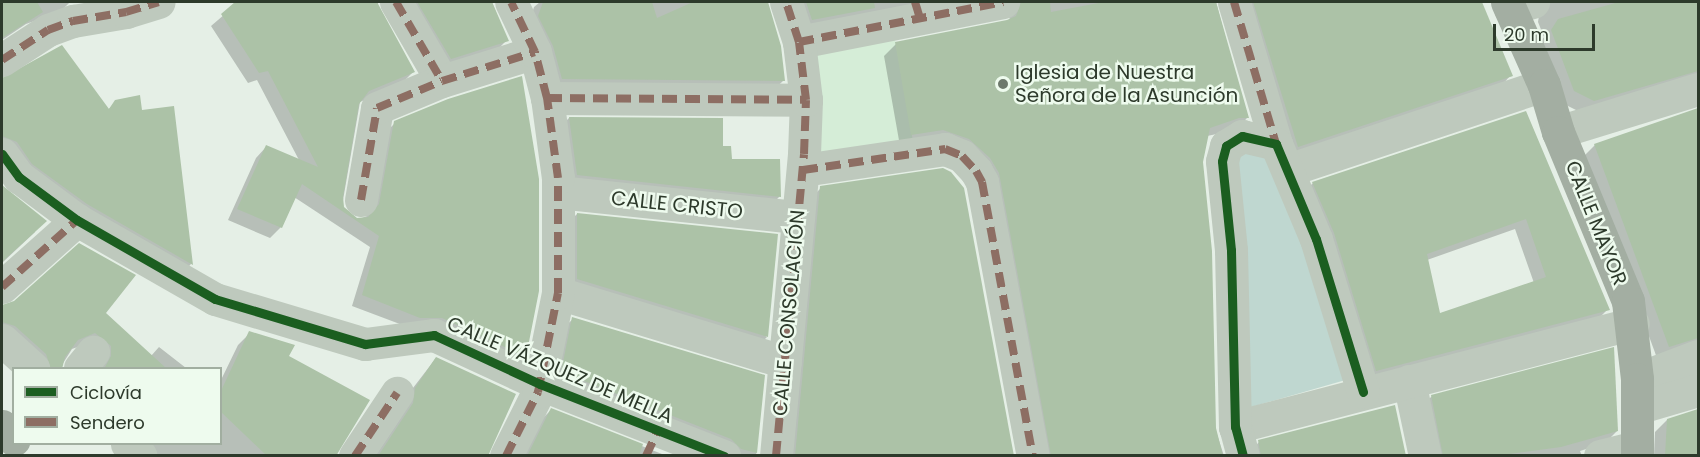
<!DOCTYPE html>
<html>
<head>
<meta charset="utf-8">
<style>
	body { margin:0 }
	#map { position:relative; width:1700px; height:457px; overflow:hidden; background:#e5efe6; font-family:Poppins,sans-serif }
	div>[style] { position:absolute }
	.green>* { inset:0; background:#bfd7d0 }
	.plaza>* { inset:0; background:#d5edd7 }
	.shadow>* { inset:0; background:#0003 }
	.building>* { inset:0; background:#acc2a7 }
	.minor>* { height:33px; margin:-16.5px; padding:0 16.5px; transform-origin:16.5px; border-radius:16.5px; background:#bec9bd }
	.major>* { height:33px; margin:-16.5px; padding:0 16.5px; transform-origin:16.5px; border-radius:16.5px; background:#a3aea2 }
	.quiet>* { height:8px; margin-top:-4px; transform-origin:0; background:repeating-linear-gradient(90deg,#8d6e63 0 15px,transparent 0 23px) }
	.cycleway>* { height:9px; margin:-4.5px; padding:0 4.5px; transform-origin:4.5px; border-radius:4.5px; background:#1b5e20 }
	.dots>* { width:16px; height:16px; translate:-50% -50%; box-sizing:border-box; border:3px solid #eefbee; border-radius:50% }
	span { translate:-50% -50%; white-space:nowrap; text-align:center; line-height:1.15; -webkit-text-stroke:5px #eefbee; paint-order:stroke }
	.poi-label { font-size:20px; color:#2d3a2b }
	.left { translate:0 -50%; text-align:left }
	.street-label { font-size:20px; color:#2d3a2b }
	.frame { position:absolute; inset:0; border:3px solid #2d3a2b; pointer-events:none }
	.legend { position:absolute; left:12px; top:367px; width:210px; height:78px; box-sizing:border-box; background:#eefbee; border:2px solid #a1aea0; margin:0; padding:8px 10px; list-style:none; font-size:18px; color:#2d3a2b }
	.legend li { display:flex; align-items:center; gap:12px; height:30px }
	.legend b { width:30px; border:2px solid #a1aea0 }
	.scale { position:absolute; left:1493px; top:24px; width:102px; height:27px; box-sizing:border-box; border:3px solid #2d3a2b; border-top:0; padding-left:8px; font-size:18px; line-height:21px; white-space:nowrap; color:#2d3a2b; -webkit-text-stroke:4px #eefbee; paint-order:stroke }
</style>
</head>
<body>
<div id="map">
	<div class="green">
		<i style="clip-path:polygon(1252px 148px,1268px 150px,1349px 379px,1248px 408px,1235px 159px)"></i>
	</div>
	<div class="plaza">
		<i style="clip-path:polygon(892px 23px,915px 153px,803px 170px,799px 42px)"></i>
	</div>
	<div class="shadow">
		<i style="clip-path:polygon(2px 2px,70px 2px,60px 12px,26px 24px,2px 40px)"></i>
		<i style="clip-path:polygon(239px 2px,378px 2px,378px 11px,413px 72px,403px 82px,360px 102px,342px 206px,357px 220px,367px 216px,384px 134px,395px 123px,525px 356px,514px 367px,352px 306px,370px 247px,294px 197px,281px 227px,270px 238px,228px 220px,256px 158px,266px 147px,299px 160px,257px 80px,248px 83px,211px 26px)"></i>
		<i style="clip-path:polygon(400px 2px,492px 2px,507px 40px,496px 51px,440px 68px)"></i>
		<i style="clip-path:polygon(540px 2px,766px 2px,783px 81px,771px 92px,550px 91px,527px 29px,534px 7px)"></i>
		<i style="clip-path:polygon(788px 2px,952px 2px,800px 31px)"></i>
		<i style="clip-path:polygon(1005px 2px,1216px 2px,1247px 118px,1236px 130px,1207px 136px,1202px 162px,1215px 428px,1224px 456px,1038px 456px,978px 170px,900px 146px,884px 56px,896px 44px,1010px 20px)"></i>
		<i style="clip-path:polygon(1233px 2px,1480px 2px,1511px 75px,1500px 87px,1286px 158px)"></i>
		<i style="clip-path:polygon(1532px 2px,1698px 2px,1698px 87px,1582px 113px,1560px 102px,1540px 43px,1544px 37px,1538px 22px,1540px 9px)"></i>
		<i style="clip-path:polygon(2px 79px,108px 110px,116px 101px,140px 112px,173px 108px,191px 264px,181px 274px,2px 150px)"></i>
		<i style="clip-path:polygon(1698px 110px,1698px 354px,1657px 358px,1583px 157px,1595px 145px)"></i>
		<i style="clip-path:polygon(evenodd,1525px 113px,1608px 309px,1597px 320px,1365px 381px,1302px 194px,1313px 183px,1525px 113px,1515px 229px,1534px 283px,1439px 314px,1427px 260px,1515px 229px)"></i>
		<i style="clip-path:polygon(569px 118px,721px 120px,722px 147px,730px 161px,780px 196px,770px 206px,567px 185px,559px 128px)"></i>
		<i style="clip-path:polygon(2px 186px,35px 232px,2px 263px)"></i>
		<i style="clip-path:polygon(821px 188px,1012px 456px,785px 456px,809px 200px)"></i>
		<i style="clip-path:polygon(577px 214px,767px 337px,757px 347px,567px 289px,567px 224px)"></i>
		<i style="clip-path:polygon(15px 302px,104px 313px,151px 356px,159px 347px,186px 368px,100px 368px,83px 345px,72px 349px,60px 368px,35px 368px,2px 337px,2px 306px)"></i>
		<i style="clip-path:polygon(573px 319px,763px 376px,756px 456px,724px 456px,550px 384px,561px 330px)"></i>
		<i style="clip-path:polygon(250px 333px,287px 356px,338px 446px,337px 456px,147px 456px,134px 444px,220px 444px,220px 382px,238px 345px)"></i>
		<i style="clip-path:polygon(436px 358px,488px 456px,375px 456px,401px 417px,403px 401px)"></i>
		<i style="clip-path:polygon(1432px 396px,1617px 431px,1605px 443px,1580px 451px,1582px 456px,1430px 456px,1420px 408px)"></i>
		<i style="clip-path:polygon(551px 410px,667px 456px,522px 456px,539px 422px)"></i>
		<i style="clip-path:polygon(1698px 411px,1698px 456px,1654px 456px,1655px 432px,1667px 420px)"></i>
		<i style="clip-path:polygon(1259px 442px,1404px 456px,1247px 456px)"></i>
	</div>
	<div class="building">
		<i style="clip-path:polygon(2px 2px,37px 2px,43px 12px,2px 38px)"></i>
		<i style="clip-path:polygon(235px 2px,377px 2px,415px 72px,369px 91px,359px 104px,343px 197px,344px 207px,357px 218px,368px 217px,379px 204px,394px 121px,448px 99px,522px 76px,539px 179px,539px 291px,526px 357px,442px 318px,420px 318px,362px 295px,379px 236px,302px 184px,282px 228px,237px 209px,266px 145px,318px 167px,268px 71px,259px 73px,221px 14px)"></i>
		<i style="clip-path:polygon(417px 2px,492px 2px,509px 41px,451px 59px)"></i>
		<i style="clip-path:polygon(543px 2px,652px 2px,657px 18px,693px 2px,768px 2px,781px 46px,785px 81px,562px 79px,553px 46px,538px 16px)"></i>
		<i style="clip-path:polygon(806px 2px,874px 2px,875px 8px,812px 20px)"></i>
		<i style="clip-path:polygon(1021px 2px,1050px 2px,1051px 12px,1104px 2px,1216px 2px,1249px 118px,1239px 118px,1210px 128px,1203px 162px,1212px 251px,1216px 428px,1223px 456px,1051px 456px,999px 173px,990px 158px,969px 139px,943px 130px,911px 135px,895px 42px,1007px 20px,1016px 16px)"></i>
		<i style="clip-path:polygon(1253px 2px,1482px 2px,1513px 76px,1298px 147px)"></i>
		<i style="clip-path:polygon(1619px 2px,1698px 2px,1698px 71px,1594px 101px,1574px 91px,1551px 30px,1558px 19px)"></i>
		<i style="clip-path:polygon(62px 45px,109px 109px,115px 100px,140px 95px,142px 110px,174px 106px,193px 265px,87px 204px,32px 164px,17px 142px,2px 136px,2px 78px)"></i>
		<i style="clip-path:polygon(1698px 108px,1698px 338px,1669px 347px,1594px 144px)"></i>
		<i style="clip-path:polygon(evenodd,1526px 111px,1610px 310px,1376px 371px,1334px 233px,1312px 182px,1526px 111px,1526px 219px,1546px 277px,1440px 313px,1427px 254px,1526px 219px)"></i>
		<i style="clip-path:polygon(569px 117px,723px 118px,723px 146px,731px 146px,732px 159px,780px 159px,781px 197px,577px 175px)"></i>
		<i style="clip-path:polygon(943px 168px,951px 172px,964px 188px,1014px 456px,795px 456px,820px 186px)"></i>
		<i style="clip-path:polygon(2px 185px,47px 221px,2px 262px)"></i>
		<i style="clip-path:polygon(577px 213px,778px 234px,768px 337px,577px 279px)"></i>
		<i style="clip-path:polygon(79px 243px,136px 275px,106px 313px,167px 369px,104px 369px,111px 356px,111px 346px,95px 333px,78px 340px,65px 357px,62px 369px,51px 369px,46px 354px,15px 326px,2px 322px,2px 305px,14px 301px)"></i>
		<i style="clip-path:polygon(572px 317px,765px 375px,757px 453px,741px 449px,731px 439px,561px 372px)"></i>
		<i style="clip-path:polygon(249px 331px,295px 345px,289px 356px,370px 400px,336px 456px,267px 456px,220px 411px,220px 393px)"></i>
		<i style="clip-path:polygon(1614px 347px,1618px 431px,1561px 447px,1494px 456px,1443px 456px,1431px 395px)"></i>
		<i style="clip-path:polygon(436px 357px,516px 394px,488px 456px,378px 456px,413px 403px,415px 388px)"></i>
		<i style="clip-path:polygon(1395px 405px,1406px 456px,1261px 456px,1258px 440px)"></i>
		<i style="clip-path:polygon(551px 408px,643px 444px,639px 456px,527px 456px)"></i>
		<i style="clip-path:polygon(1698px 409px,1698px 456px,1665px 456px,1667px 419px)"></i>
	</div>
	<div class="minor">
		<i style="left:396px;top:2px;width:91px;rotate:59.8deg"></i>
		<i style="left:1234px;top:2px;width:148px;rotate:73.5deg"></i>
		<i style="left:1510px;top:8px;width:24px;rotate:-15deg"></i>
		<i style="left:799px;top:42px;width:208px;rotate:-11.1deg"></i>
		<i style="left:2px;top:60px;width:55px;rotate:-33.1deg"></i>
		<i style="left:48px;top:30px;width:27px;rotate:-20deg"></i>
		<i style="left:73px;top:21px;width:54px;rotate:-9.6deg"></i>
		<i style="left:126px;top:12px;width:34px;rotate:-17deg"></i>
		<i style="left:547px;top:98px;width:259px;rotate:0.4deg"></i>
		<i style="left:1558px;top:132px;width:146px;rotate:-17.1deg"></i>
		<i style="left:2px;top:154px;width:29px;rotate:54deg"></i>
		<i style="left:19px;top:177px;width:72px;rotate:36.6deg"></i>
		<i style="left:77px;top:220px;width:159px;rotate:29.8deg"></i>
		<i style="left:215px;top:299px;width:157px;rotate:16.7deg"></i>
		<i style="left:365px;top:344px;width:70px;rotate:-7.4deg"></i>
		<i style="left:434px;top:335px;width:117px;rotate:24.8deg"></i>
		<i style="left:540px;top:384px;width:198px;rotate:21.4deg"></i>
		<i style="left:803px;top:170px;width:144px;rotate:-8.4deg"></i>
		<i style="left:945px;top:149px;width:18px;rotate:22deg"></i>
		<i style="left:962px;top:156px;width:21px;rotate:47deg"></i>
		<i style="left:976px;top:171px;width:13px;rotate:61deg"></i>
		<i style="left:982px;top:182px;width:279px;rotate:79.5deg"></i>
		<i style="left:1288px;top:170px;width:270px;rotate:-18.4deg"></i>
		<i style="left:558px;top:192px;width:239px;rotate:6deg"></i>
		<i style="left:361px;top:200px;width:93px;rotate:-80.1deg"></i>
		<i style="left:377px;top:108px;width:70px;rotate:-22.6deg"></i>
		<i style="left:442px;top:81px;width:97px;rotate:-17.3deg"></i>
		<i style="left:2px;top:287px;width:101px;rotate:-41.8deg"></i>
		<i style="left:558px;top:293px;width:237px;rotate:16.9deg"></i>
		<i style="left:2px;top:340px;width:42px;rotate:42.1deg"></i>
		<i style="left:80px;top:368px;width:21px;rotate:-51deg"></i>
		<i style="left:1637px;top:379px;width:65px;rotate:-20.7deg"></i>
		<i style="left:1409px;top:381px;width:77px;rotate:78deg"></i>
		<i style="left:1637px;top:408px;width:64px;rotate:-16.4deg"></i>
		<i style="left:1235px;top:427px;width:411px;rotate:-14.6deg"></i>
		<i style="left:127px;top:444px;width:18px;rotate:41deg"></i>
		<i style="left:355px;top:456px;width:76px;rotate:-56.3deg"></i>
		<i style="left:506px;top:456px;width:72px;rotate:-63.4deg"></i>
		<i style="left:538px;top:392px;width:101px;rotate:-78.6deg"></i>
		<i style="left:558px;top:293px;width:115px;rotate:-90deg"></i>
		<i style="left:558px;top:178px;width:81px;rotate:-97.8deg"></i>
		<i style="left:547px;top:98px;width:48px;rotate:-104.6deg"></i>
		<i style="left:535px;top:52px;width:55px;rotate:-115.6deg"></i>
		<i style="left:776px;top:456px;width:303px;rotate:-84.7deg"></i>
		<i style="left:804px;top:154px;width:54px;rotate:-87.9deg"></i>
		<i style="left:806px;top:100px;width:58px;rotate:-96.9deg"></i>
		<i style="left:799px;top:42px;width:42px;rotate:-108deg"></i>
		<i style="left:1243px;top:456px;width:30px;rotate:-105deg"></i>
		<i style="left:1235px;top:427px;width:177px;rotate:-91.3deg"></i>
		<i style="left:1231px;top:250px;width:89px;rotate:-95.8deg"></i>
		<i style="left:1222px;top:161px;width:16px;rotate:-75deg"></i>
		<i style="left:1226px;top:146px;width:19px;rotate:-32deg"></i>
		<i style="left:1242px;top:136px;width:35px;rotate:13deg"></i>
		<i style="left:1276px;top:144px;width:103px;rotate:67.2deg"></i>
		<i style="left:1316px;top:239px;width:160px;rotate:72.9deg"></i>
		<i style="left:1600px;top:456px;width:38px;rotate:-14deg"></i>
	</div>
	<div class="major">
		<i style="left:1507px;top:2px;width:91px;rotate:66deg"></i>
		<i style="left:1544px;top:85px;width:49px;rotate:73.4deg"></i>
		<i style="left:1558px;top:132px;width:183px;rotate:67.5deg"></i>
		<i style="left:1628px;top:301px;width:79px;rotate:83.4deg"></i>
		<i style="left:1637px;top:379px;width:77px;rotate:90deg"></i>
		<i style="left:2px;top:426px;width:18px;rotate:49deg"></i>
	</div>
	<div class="quiet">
		<i style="left:396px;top:2px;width:91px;rotate:59.8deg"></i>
		<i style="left:915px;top:2px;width:17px;rotate:73deg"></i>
		<i style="left:1234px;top:2px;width:148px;rotate:73.5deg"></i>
		<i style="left:799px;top:42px;width:208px;rotate:-11.1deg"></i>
		<i style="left:2px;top:60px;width:55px;rotate:-33.1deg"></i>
		<i style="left:48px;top:30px;width:27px;rotate:-20deg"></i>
		<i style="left:73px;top:21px;width:54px;rotate:-9.6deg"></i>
		<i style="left:126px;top:12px;width:34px;rotate:-17deg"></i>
		<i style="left:547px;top:98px;width:259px;rotate:0.4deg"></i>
		<i style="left:803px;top:170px;width:144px;rotate:-8.4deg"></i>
		<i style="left:945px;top:149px;width:18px;rotate:22deg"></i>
		<i style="left:962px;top:156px;width:21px;rotate:47deg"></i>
		<i style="left:976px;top:171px;width:13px;rotate:61deg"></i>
		<i style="left:982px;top:182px;width:279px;rotate:79.5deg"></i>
		<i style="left:361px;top:200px;width:93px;rotate:-80.1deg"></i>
		<i style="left:377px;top:108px;width:70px;rotate:-22.6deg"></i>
		<i style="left:442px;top:81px;width:97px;rotate:-17.3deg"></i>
		<i style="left:2px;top:287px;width:101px;rotate:-41.8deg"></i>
		<i style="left:355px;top:456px;width:76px;rotate:-56.3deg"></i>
		<i style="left:506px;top:456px;width:72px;rotate:-63.4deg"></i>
		<i style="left:538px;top:392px;width:101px;rotate:-78.6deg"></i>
		<i style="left:558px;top:293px;width:115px;rotate:-90deg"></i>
		<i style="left:558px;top:178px;width:81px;rotate:-97.8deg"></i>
		<i style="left:547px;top:98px;width:48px;rotate:-104.6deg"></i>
		<i style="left:535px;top:52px;width:55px;rotate:-115.6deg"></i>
		<i style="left:646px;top:456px;width:26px;rotate:-65deg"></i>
		<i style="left:776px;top:456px;width:303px;rotate:-84.7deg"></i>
		<i style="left:804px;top:154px;width:54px;rotate:-87.9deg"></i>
		<i style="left:806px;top:100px;width:58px;rotate:-96.9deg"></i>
		<i style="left:799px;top:42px;width:42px;rotate:-108deg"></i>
	</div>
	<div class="cycleway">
		<i style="left:2px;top:154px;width:29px;rotate:54deg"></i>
		<i style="left:19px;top:177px;width:72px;rotate:36.6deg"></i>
		<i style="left:77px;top:220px;width:159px;rotate:29.8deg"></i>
		<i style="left:215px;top:299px;width:157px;rotate:16.7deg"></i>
		<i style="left:365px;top:344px;width:70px;rotate:-7.4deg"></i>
		<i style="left:434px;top:335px;width:117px;rotate:24.8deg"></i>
		<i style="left:540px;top:384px;width:198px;rotate:21.4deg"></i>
		<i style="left:1243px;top:456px;width:30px;rotate:-105deg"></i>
		<i style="left:1235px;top:427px;width:177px;rotate:-91.3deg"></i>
		<i style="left:1231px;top:250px;width:89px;rotate:-95.8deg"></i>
		<i style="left:1222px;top:161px;width:16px;rotate:-75deg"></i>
		<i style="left:1226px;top:146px;width:19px;rotate:-32deg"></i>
		<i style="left:1242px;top:136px;width:35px;rotate:13deg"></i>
		<i style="left:1276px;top:144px;width:103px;rotate:67.2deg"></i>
		<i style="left:1316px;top:239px;width:160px;rotate:72.9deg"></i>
	</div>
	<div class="dots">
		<i style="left:1003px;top:84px;background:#6d796c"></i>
	</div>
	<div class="poi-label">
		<span class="left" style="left:1015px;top:84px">Iglesia de Nuestra<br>Señora de la Asunción</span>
	</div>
	<div class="street-label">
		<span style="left:677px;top:205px;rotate:6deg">CALLE CRISTO</span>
		<span style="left:1596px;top:223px;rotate:68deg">CALLE MAYOR</span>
		<span style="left:789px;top:313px;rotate:-85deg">CALLE CONSOLACIÓN</span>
		<span style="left:560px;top:370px;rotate:23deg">CALLE VÁZQUEZ DE MELLA</span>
	</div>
	<div class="frame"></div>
	<ul class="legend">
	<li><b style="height:8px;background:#1b5e20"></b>Ciclovía</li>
	<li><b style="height:8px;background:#8d6e63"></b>Sendero</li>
	</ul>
	<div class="scale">20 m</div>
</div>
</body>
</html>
